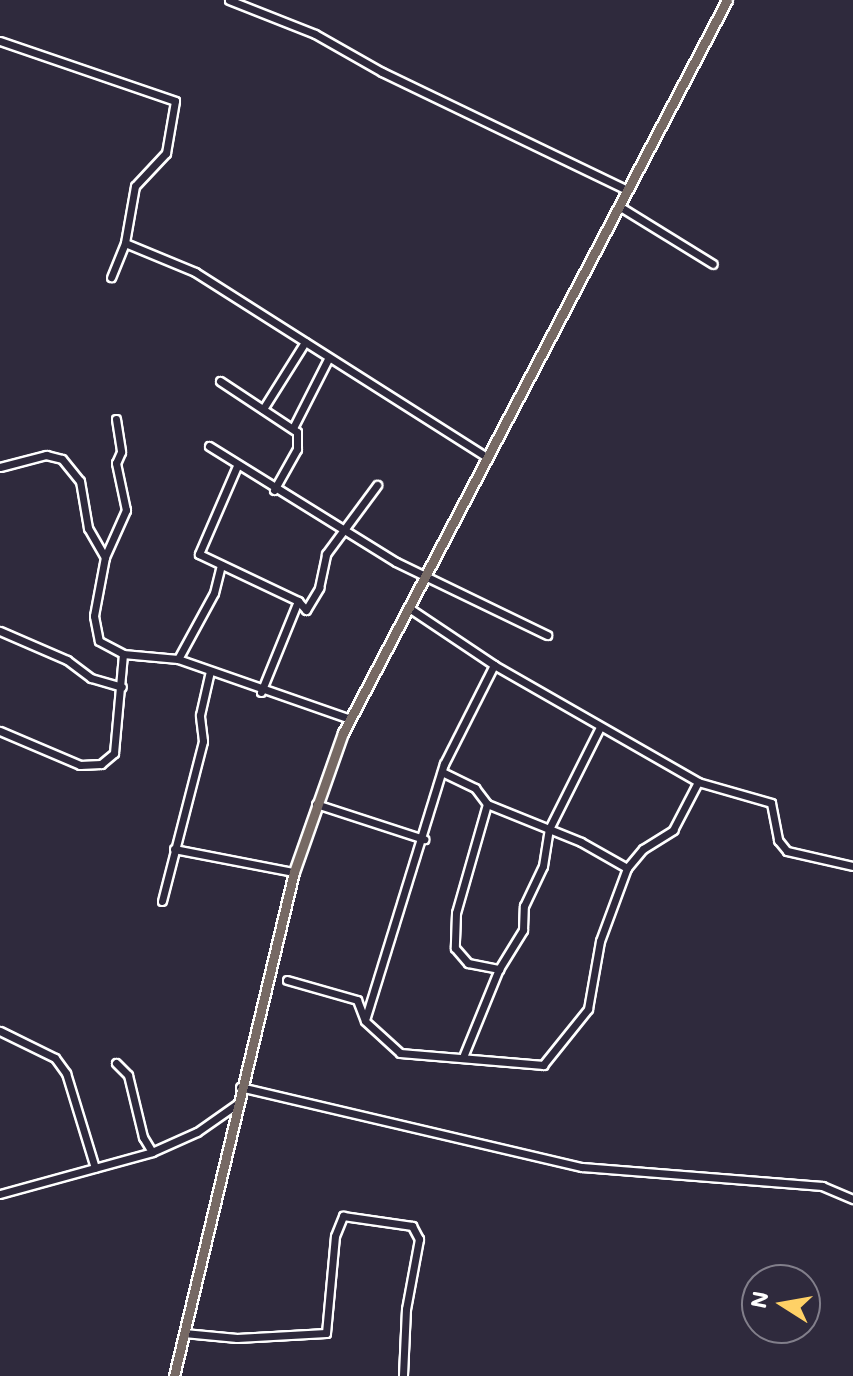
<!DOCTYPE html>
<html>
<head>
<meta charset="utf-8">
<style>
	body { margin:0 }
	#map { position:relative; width:853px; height:1376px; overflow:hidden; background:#2f2a3d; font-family:Mali,sans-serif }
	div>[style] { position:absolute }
	.roads { filter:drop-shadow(2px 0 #fff) drop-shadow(-2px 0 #fff) drop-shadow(0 2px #fff) drop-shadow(0 -2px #fff) }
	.minor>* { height:7px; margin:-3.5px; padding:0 3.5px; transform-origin:3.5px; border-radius:3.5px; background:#2f2a3d }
	.major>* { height:9px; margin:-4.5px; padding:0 4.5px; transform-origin:4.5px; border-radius:4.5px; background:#766964 }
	span { translate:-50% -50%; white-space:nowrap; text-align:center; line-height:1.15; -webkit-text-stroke:7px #2f2a3d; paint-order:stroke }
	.north { position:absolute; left:741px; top:1264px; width:80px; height:80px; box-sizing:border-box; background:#2f2a3d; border:2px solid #827f8b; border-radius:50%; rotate:281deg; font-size:22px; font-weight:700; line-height:32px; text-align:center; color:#fff }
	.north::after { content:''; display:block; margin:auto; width:28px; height:36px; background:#ffd166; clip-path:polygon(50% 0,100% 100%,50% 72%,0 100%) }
</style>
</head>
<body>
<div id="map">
	<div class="roads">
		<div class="minor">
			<i style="left:229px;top:0;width:92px;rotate:21.6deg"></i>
			<i style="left:315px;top:34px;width:77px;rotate:29.6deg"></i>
			<i style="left:382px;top:72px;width:272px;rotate:25.7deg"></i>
			<i style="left:0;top:41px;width:185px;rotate:18.9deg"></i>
			<i style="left:175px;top:101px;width:53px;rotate:99.8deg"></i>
			<i style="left:166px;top:153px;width:45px;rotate:133.2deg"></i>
			<i style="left:135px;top:186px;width:58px;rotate:100deg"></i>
			<i style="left:125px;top:243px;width:37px;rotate:112deg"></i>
			<i style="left:619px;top:206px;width:110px;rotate:31.7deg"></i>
			<i style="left:125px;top:243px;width:76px;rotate:22.5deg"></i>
			<i style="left:195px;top:272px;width:346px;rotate:32.4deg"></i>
			<i style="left:220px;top:381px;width:92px;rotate:33.5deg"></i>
			<i style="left:297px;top:432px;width:17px;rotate:90deg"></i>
			<i style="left:297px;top:449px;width:47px;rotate:119.3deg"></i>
			<i style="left:263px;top:409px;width:79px;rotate:-57.9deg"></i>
			<i style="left:116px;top:419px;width:33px;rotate:81deg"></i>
			<i style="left:121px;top:452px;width:12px;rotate:114deg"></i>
			<i style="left:116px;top:463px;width:48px;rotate:78deg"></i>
			<i style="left:126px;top:510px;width:51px;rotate:114.1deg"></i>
			<i style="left:105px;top:557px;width:60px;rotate:100.6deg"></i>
			<i style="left:94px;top:616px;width:25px;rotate:79deg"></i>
			<i style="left:99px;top:641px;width:27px;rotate:28deg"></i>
			<i style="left:123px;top:654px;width:55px;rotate:5.2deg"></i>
			<i style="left:178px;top:659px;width:182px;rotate:19.2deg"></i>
			<i style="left:293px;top:428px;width:77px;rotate:-63.1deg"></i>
			<i style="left:209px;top:446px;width:220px;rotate:31.8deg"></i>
			<i style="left:396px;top:562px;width:168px;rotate:25.8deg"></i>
			<i style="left:237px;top:466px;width:96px;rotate:113.4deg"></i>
			<i style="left:199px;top:554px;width:110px;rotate:25.4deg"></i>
			<i style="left:0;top:467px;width:48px;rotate:-14.6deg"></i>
			<i style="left:46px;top:455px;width:16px;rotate:14deg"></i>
			<i style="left:62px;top:459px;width:28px;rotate:51deg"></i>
			<i style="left:80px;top:481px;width:48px;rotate:80.3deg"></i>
			<i style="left:88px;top:528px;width:34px;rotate:60deg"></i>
			<i style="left:409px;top:608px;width:102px;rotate:33.8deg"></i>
			<i style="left:494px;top:665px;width:235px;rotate:29.8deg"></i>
			<i style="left:698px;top:782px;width:76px;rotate:16deg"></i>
			<i style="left:771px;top:803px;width:38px;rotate:79deg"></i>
			<i style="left:778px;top:840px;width:14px;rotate:51deg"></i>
			<i style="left:787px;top:851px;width:68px;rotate:12.8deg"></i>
			<i style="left:0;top:631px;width:73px;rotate:23.4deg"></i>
			<i style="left:67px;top:660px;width:30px;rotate:37deg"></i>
			<i style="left:91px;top:678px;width:32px;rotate:16deg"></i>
			<i style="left:178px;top:659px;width:75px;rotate:-61.4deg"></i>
			<i style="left:214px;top:593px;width:29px;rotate:-76deg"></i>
			<i style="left:261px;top:692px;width:98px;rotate:-67.9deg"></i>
			<i style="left:298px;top:601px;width:12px;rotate:48deg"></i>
			<i style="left:306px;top:610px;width:26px;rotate:-59deg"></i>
			<i style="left:319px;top:588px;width:35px;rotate:-78deg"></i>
			<i style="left:326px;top:554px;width:86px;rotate:-53.5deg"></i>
			<i style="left:0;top:731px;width:87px;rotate:23deg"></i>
			<i style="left:80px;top:765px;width:21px;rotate:-3deg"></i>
			<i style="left:101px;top:764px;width:17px;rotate:-40deg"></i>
			<i style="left:114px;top:753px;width:99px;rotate:-84.8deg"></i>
			<i style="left:442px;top:772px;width:37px;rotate:26deg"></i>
			<i style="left:475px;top:788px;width:20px;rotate:53deg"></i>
			<i style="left:487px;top:804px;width:113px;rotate:105.9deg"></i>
			<i style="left:456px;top:913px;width:35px;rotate:92deg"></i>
			<i style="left:455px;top:948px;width:20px;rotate:49deg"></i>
			<i style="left:468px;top:963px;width:32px;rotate:11deg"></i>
			<i style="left:316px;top:804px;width:114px;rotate:18deg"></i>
			<i style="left:487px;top:804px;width:101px;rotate:22deg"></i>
			<i style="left:581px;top:842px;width:53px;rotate:29.5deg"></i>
			<i style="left:174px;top:849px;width:122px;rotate:10.9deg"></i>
			<i style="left:162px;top:901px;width:165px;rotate:-75.6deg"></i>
			<i style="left:203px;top:741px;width:26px;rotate:-97deg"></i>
			<i style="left:200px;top:715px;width:45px;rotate:-77.2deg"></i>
			<i style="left:287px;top:980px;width:73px;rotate:15.9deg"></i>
			<i style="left:357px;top:1000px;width:22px;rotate:69deg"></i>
			<i style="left:365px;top:1021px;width:47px;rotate:42.4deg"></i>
			<i style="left:400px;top:1053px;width:144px;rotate:4.8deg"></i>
			<i style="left:543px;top:1065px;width:72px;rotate:-51.2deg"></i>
			<i style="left:588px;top:1009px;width:69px;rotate:-80deg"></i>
			<i style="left:600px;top:941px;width:78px;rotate:-69.7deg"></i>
			<i style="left:627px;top:868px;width:25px;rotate:-50deg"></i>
			<i style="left:643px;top:849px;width:36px;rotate:-32deg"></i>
			<i style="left:673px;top:830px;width:54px;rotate:-62.5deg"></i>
			<i style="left:366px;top:1017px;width:265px;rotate:-72.9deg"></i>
			<i style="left:444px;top:764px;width:111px;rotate:-63.2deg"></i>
			<i style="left:0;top:1031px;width:61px;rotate:26.1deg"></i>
			<i style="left:55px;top:1058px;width:19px;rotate:54deg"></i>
			<i style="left:66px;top:1073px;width:99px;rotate:73deg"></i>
			<i style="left:463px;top:1057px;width:95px;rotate:-67.8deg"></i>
			<i style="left:499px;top:969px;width:46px;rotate:-58.4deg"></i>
			<i style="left:523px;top:930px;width:24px;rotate:-88deg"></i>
			<i style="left:524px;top:906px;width:44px;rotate:-64.6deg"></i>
			<i style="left:543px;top:866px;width:37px;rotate:-81deg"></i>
			<i style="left:549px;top:829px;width:114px;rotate:-63.4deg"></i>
			<i style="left:116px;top:1063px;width:17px;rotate:45deg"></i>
			<i style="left:128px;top:1075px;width:64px;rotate:76.4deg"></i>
			<i style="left:143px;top:1137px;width:17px;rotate:59deg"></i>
			<i style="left:240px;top:1087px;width:351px;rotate:13.2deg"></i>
			<i style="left:582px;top:1167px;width:241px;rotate:4.5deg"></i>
			<i style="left:822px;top:1186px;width:34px;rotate:23deg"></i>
			<i style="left:0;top:1194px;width:158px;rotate:-15.4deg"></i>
			<i style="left:152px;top:1152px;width:49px;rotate:-24deg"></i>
			<i style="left:197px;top:1132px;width:49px;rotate:-35deg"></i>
			<i style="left:184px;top:1333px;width:53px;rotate:5.4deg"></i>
			<i style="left:237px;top:1338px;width:89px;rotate:-3.2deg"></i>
			<i style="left:326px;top:1333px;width:97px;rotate:-84.7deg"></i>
			<i style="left:335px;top:1236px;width:22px;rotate:-68deg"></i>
			<i style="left:343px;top:1216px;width:70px;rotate:8.2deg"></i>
			<i style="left:412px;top:1226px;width:15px;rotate:62deg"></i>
			<i style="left:419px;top:1239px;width:71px;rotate:100.5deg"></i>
			<i style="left:406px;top:1309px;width:67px;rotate:92.6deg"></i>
		</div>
		<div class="major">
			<i style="left:174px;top:1376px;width:518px;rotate:-76.61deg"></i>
			<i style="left:294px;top:872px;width:147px;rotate:-70.6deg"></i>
			<i style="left:343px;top:733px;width:827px;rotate:-62.35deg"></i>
		</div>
	</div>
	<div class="north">N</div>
</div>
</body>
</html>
